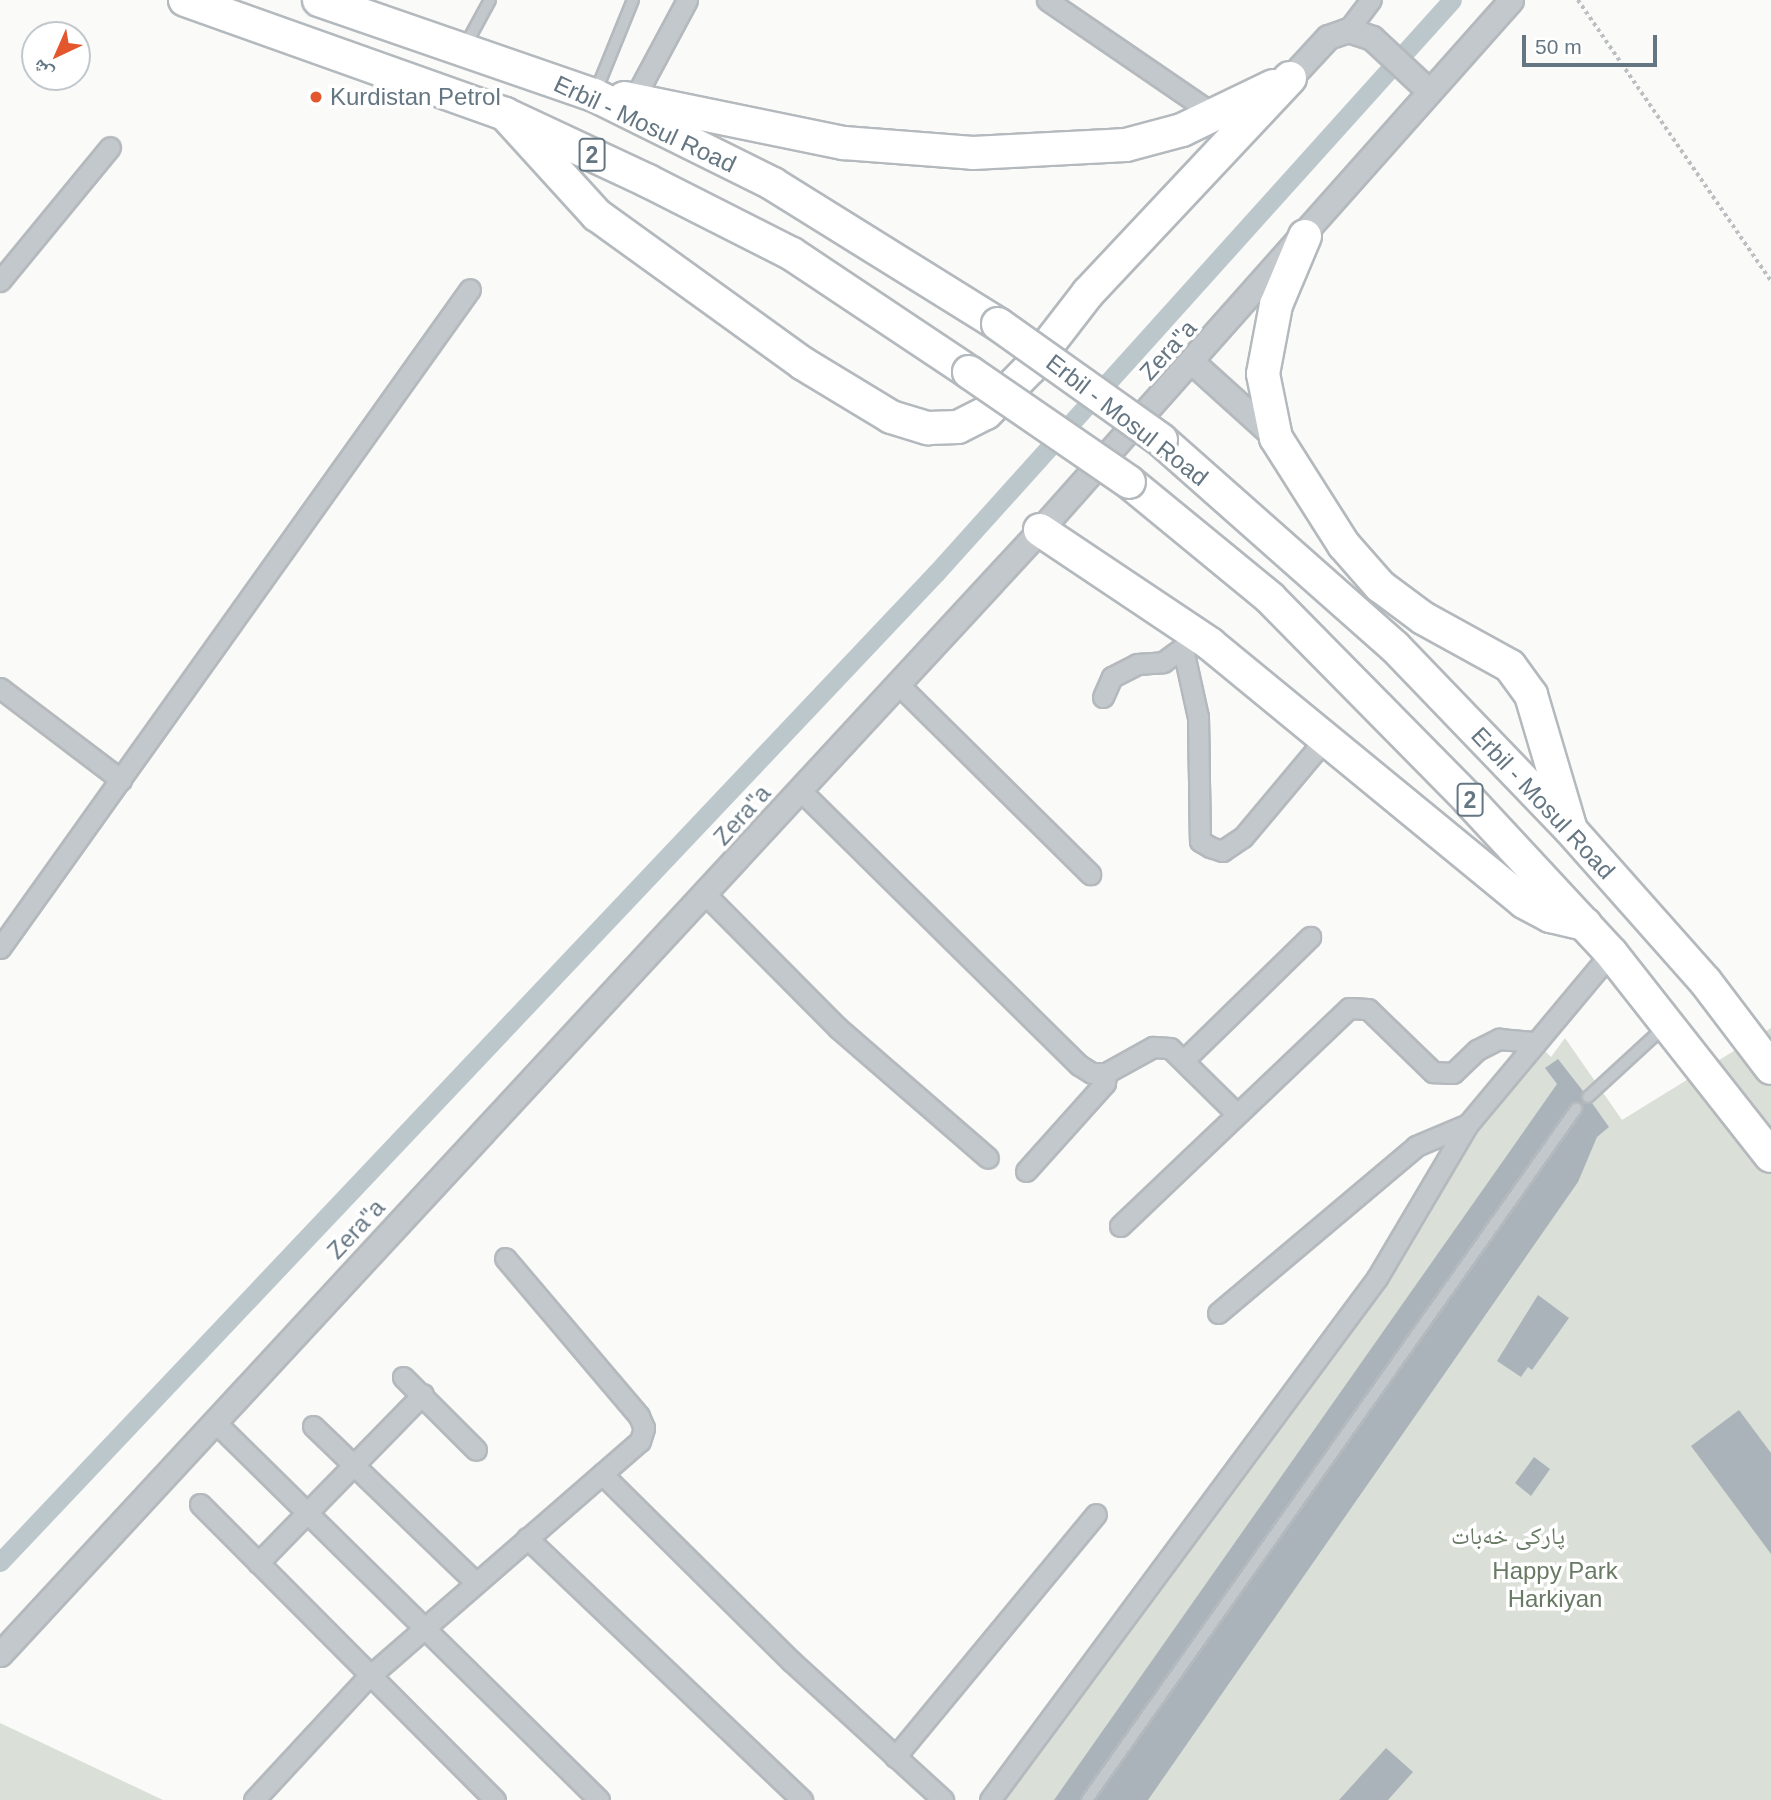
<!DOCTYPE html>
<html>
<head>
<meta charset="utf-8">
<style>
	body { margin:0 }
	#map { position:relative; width:1771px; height:1800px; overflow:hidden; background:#fafaf8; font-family:Arial,"Noto Naskh Arabic",sans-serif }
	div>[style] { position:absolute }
	.green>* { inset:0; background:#dadfd7 }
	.canal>* { height:19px; margin:-9.5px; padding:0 9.5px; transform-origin:9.5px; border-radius:9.5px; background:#bbc7cb }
	.building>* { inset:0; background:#aab3b9 }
	.path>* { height:3.5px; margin-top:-1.75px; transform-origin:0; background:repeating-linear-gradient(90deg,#bbbfc2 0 3.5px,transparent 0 7px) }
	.roads { filter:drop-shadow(2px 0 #b4b9bd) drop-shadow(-2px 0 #b4b9bd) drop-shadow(0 2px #b4b9bd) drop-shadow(0 -2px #b4b9bd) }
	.service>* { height:10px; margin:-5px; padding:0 5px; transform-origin:5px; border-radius:5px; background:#c3c8cc }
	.minor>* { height:19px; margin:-9.5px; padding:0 9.5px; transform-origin:9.5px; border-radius:9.5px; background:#c3c8cc }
	.tertiary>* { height:23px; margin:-11.5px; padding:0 11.5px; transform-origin:11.5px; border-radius:11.5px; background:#c3c8cc }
	.trunk>* { height:32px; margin:-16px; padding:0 16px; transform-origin:16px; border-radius:16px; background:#fff }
	.bridges { filter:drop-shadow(2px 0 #b4b9bd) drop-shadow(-2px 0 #b4b9bd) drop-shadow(0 2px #b4b9bd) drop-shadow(0 -2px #b4b9bd) }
	.trunk-bridge>* { height:32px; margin:-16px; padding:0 16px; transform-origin:16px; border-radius:16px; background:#fff }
	.dots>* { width:19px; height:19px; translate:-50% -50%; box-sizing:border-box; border:4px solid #fff; border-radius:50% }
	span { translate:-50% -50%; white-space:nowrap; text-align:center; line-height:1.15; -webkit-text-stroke:7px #fff; paint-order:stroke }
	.shield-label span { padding:2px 5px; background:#fff; border:2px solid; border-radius:5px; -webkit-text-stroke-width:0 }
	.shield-label { font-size:23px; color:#657683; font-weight:700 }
	.poi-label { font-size:24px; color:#657683 }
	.left { translate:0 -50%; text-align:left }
	.street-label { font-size:24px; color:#657683 }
	.park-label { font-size:24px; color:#687a64 }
	.north { position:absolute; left:21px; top:21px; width:70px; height:70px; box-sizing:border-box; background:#fff; border:2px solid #c1c8cd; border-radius:50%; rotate:224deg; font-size:19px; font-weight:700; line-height:28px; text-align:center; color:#657683 }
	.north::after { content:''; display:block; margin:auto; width:24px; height:32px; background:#e4572e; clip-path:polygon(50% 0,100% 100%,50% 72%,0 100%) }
	.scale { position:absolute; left:1522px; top:35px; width:135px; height:32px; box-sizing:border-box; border:4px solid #657683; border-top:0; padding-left:9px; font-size:21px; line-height:24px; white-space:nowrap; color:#657683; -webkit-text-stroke:5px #fff; paint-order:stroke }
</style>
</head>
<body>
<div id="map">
	<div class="green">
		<i style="clip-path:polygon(1771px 1028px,1771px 1800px,994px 1800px,1536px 1042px,1551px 1057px,1565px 1038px,1622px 1120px)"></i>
		<i style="clip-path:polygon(0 1723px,163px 1800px,0 1800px)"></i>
	</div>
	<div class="canal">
		<i style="left:0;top:1562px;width:1362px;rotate:-46.58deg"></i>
		<i style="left:936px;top:573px;width:771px;rotate:-48deg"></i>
	</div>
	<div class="building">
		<i style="clip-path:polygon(1558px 1059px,1583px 1091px,1582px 1101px,1592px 1103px,1609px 1127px,1597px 1137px,1578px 1182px,1148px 1800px,1096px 1800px,1582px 1113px,1576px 1102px,1080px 1800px,1054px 1800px,1557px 1084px,1545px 1068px)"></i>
		<i style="clip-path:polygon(1538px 1295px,1569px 1318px,1532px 1370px,1528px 1367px,1521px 1377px,1497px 1361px)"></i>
		<i style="clip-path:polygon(1739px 1410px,1771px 1453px,1771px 1554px,1691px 1446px)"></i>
		<i style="clip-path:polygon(1534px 1457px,1550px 1469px,1531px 1496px,1515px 1483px)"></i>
		<i style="clip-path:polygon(1386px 1748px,1413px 1772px,1388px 1800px,1339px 1800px)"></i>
	</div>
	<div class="path">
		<i style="left:1578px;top:0;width:341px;rotate:55.5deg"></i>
	</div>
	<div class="roads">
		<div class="service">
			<i style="left:465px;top:46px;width:52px;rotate:-61.5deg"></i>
			<i style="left:596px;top:91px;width:98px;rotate:-67.9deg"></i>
			<i style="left:1588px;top:1097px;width:103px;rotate:-42.6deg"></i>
			<i style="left:1087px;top:1800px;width:847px;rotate:-54.71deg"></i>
		</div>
		<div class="minor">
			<i style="left:1047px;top:0;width:204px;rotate:34.4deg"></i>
			<i style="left:1348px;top:30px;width:38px;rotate:-53deg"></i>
			<i style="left:634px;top:99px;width:112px;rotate:-61.8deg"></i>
			<i style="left:0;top:281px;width:173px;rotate:-50.6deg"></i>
			<i style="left:1183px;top:649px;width:70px;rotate:77.6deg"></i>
			<i style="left:1198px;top:717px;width:124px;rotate:89.1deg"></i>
			<i style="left:1200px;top:841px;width:12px;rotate:31deg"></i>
			<i style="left:1210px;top:847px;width:13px;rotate:18deg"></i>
			<i style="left:1222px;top:851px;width:25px;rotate:-34deg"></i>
			<i style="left:1243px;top:837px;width:129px;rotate:-50deg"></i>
			<i style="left:897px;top:683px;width:272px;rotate:44.7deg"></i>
			<i style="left:0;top:688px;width:152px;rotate:37.2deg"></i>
			<i style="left:1103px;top:697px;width:22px;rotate:-66deg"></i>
			<i style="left:1112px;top:677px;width:28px;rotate:-27deg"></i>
			<i style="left:1137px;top:664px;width:26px;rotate:-4deg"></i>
			<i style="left:1163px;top:662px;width:36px;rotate:-36deg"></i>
			<i style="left:800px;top:790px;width:392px;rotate:44.6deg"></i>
			<i style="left:1079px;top:1065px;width:15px;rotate:32deg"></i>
			<i style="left:1092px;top:1073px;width:14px"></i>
			<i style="left:1106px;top:1073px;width:54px;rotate:-29deg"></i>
			<i style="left:1153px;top:1047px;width:17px;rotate:3deg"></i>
			<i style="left:1170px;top:1048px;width:94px;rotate:44.6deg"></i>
			<i style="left:705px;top:894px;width:189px;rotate:45.2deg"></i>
			<i style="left:838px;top:1028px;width:198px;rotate:40.9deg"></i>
			<i style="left:0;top:948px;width:809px;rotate:-54.5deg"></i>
			<i style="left:1185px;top:1059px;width:175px;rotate:-44.3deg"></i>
			<i style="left:1026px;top:1171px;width:118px;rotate:-48.1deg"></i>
			<i style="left:1105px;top:1083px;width:10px;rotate:-84deg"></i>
			<i style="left:1120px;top:1226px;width:316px;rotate:-43.6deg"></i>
			<i style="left:1349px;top:1008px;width:19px;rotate:3deg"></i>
			<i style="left:1368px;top:1009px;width:91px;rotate:44.1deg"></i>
			<i style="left:1433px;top:1072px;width:20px;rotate:3deg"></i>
			<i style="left:1453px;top:1073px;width:33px;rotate:-44deg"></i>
			<i style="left:1477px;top:1050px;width:25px;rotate:-27deg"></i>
			<i style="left:1499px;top:1039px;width:37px;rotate:5deg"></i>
			<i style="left:1218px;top:1313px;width:259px;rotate:-40.1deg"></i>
			<i style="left:1416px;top:1146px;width:56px;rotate:-22.9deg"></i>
			<i style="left:403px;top:1377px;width:103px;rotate:45deg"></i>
			<i style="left:214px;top:1421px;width:540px;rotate:44.55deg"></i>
			<i style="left:313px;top:1426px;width:226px;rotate:43.9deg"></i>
			<i style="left:602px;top:1474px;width:266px;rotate:44.7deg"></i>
			<i style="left:791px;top:1661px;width:206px;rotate:42.4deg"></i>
			<i style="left:200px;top:1504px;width:418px;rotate:45.1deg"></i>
			<i style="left:527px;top:1538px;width:380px;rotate:43.6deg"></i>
			<i style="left:258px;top:1563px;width:236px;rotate:-45.7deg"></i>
			<i style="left:895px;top:1757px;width:315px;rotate:-50.4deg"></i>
			<i style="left:254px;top:1800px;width:163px;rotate:-47.2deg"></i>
			<i style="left:365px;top:1680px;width:364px;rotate:-41deg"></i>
			<i style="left:640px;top:1441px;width:14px;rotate:-73deg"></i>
			<i style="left:644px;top:1428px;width:13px;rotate:-113deg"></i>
			<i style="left:639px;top:1416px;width:207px;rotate:-130.3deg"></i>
			<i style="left:990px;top:1800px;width:650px;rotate:-53.45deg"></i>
			<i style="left:1377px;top:1278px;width:179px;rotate:-59.4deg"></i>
			<i style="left:1468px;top:1124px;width:223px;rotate:-50.1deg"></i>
		</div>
		<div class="tertiary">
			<i style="left:1290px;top:78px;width:56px;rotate:-47.2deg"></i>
			<i style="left:1328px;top:37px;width:21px;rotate:-19deg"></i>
			<i style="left:1348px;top:30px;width:25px;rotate:18deg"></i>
			<i style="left:1372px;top:38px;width:78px;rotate:42.9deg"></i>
			<i style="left:1192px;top:362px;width:113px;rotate:42.1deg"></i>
			<i style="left:0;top:1654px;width:1531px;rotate:-47.22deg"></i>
			<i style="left:1040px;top:530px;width:709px;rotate:-48.37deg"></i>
		</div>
		<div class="trunk">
			<i style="left:185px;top:0;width:340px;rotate:19.6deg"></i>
			<i style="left:505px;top:114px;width:158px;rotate:25.1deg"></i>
			<i style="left:648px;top:181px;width:161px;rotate:26.9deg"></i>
			<i style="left:792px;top:254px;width:213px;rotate:33.7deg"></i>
			<i style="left:319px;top:0;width:291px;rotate:19.1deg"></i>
			<i style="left:594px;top:95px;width:200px;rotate:26.4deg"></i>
			<i style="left:773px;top:184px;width:265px;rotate:31.9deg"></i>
			<i style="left:624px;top:98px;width:225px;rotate:11.6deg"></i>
			<i style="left:844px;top:143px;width:129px;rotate:4.4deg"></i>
			<i style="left:973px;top:153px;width:153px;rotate:-3deg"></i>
			<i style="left:1126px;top:145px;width:58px;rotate:-15deg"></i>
			<i style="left:1182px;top:130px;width:101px;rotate:-25.8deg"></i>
			<i style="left:505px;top:114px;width:137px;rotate:47.7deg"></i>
			<i style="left:597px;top:215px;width:253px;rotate:35.8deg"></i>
			<i style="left:802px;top:363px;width:104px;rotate:31.2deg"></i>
			<i style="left:891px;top:417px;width:39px;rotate:17deg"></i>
			<i style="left:928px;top:428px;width:30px;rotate:-2deg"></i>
			<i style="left:958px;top:427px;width:31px;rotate:-27deg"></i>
			<i style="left:986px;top:413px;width:63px;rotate:-45.6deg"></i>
			<i style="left:1030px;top:368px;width:95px;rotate:-52.3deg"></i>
			<i style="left:1088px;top:293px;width:295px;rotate:-46.8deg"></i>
			<i style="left:1305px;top:236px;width:75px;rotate:112.8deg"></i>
			<i style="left:1276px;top:305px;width:70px;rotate:100.7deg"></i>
			<i style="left:1263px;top:374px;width:65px;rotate:78.5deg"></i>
			<i style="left:1276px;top:438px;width:127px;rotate:57.6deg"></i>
			<i style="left:1344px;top:545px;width:55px;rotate:48.7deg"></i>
			<i style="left:1380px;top:586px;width:54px;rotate:36.7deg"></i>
			<i style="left:1423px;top:618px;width:99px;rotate:28.9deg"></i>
			<i style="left:1510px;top:666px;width:36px;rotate:54deg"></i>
			<i style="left:1531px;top:695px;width:138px;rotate:73.5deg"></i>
			<i style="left:1161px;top:440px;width:312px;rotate:41.5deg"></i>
			<i style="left:1395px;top:647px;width:252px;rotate:46.1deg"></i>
			<i style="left:1570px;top:829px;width:203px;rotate:48.4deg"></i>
			<i style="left:1705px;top:981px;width:109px;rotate:52.8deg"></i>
			<i style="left:1129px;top:482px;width:183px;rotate:39.4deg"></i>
			<i style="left:1270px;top:598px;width:282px;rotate:45.4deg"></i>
			<i style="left:1468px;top:799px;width:210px;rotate:47.1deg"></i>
			<i style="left:1611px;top:953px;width:258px;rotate:51.8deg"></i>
			<i style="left:1040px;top:530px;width:205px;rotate:33.8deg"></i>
			<i style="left:1210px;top:644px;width:406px;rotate:39.4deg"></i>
			<i style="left:1524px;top:902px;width:30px;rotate:28deg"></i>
			<i style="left:1550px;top:916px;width:36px;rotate:13deg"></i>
		</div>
	</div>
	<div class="bridges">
		<div class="trunk-bridge">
			<i style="left:998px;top:324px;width:200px;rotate:35.4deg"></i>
			<i style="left:969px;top:372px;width:194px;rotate:34.5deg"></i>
		</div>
	</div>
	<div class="dots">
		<i style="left:316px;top:97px;background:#e4572e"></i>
	</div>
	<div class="shield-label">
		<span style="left:592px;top:155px">2</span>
		<span style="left:1470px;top:800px">2</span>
	</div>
	<div class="poi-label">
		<span class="left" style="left:330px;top:97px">Kurdistan Petrol</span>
	</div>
	<div class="street-label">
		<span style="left:645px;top:124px;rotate:25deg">Erbil - Mosul Road</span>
		<span style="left:1168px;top:350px;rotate:-48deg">Zera"a</span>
		<span style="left:1127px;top:420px;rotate:38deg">Erbil - Mosul Road</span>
		<span style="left:1543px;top:803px;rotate:47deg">Erbil - Mosul Road</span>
		<span style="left:742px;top:815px;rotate:-48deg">Zera"a</span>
		<span style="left:356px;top:1229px;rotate:-47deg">Zera"a</span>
	</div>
	<div class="park-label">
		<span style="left:1508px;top:1536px">پارکی خەبات</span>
		<span style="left:1555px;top:1585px">Happy Park<br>Harkiyan</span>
	</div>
	<div class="north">ش</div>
	<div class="scale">50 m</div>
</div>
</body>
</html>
